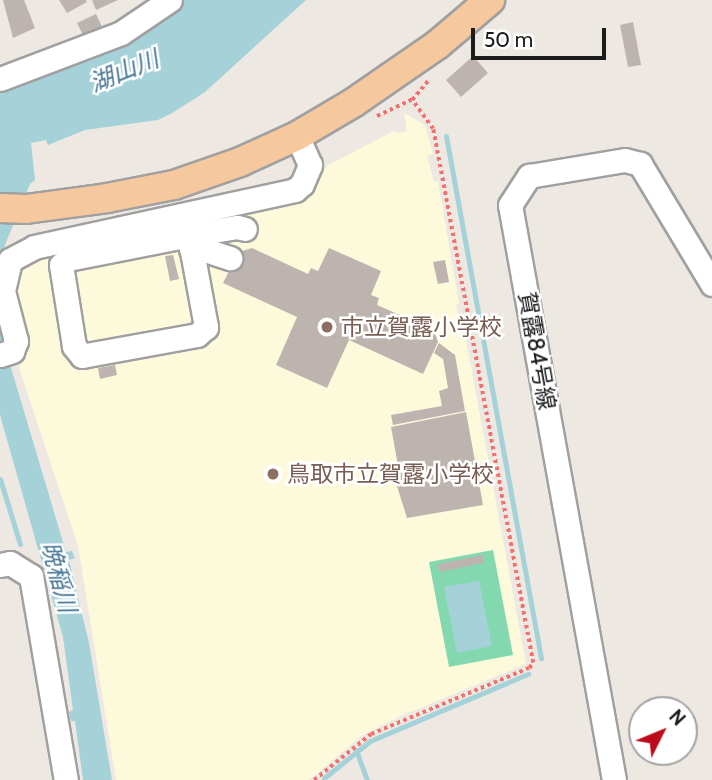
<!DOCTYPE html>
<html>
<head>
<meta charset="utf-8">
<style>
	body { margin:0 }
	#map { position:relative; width:712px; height:780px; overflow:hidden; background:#ede8e2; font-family:Cabin,"Noto Sans JP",sans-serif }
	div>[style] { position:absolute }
	.education>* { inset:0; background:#fdfadb }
	.pitch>* { inset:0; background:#84d8b0 }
	.water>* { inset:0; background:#a5d1d8 }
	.stream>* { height:5px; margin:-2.5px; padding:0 2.5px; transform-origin:2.5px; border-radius:2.5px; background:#a5d1d8 }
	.building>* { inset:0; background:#bdb4af }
	.path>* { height:3.5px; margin-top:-1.75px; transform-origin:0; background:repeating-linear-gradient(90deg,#f1716f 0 3.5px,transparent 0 7px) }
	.roads { filter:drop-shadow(2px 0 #a0a0a0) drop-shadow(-2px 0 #a0a0a0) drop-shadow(0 2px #a0a0a0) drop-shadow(0 -2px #a0a0a0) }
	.minor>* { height:23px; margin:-11.5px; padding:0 11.5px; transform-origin:11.5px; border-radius:11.5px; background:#fff }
	.major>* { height:28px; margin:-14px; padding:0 14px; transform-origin:14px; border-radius:14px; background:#f6c89e }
	.dots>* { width:19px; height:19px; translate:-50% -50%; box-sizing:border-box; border:4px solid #fff; border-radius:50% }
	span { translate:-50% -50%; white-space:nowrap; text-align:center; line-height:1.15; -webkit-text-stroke:5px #fff; paint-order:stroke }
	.education-label { font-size:23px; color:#785e54 }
	.left { translate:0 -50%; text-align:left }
	.street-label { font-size:23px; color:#1c1c1c }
	.water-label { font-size:24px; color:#497796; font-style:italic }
	.north { position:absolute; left:628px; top:696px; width:70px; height:70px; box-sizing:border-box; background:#fff; border:2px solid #a4a4a4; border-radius:50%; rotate:47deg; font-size:19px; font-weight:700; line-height:28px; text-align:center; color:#1c1c1c }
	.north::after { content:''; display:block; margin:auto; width:24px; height:32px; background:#bc0c1c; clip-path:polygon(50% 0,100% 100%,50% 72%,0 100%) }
	.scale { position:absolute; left:471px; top:28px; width:135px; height:32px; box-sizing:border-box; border:4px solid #1c1c1c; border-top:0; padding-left:9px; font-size:21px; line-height:24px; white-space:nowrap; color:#1c1c1c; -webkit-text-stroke:5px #fff; paint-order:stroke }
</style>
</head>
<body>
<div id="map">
	<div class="education">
		<i style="clip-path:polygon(404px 113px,425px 125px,433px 154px,427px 156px,434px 182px,438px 181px,459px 303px,456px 305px,459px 318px,462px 318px,526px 664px,401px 716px,363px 735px,309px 780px,116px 780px,78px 546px,18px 364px,23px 339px,9px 293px,19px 265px,184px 222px,303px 199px,315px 172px,320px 173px,330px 164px,394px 131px,398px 133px,407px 131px)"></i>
	</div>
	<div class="pitch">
		<i style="clip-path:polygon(493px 550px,513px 655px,449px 667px,429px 562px)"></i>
	</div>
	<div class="water">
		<i style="clip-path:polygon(184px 0,306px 0,205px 92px,172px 113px,158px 120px,85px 130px,48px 145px,46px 140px,31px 143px,35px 180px,30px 184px,0 257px,0 88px,159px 16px)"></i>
		<i style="clip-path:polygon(0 331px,66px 552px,72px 551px,75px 558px,69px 560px,89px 643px,112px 780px,83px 780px,75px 721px,71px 721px,69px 712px,73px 710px,63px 637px,0 415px)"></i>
		<i style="clip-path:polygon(479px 581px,492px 646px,457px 653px,444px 587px)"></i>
	</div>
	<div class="stream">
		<i style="left:446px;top:136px;width:531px;rotate:79.69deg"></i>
		<i style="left:0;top:479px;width:68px;rotate:72.9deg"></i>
		<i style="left:356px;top:750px;width:32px;rotate:70deg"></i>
		<i style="left:324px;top:778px;width:59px;rotate:-38.8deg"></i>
		<i style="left:370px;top:741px;width:172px;rotate:-23deg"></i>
	</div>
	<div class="building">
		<i style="clip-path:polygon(3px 0,24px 0,35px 28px,13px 38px)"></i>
		<i style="clip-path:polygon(59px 0,86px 0,87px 2px,67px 13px)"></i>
		<i style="clip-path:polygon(92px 0,118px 0,96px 10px)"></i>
		<i style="clip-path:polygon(96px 14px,105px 33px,86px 41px,77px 23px)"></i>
		<i style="clip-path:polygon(633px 22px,641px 65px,628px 67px,620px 25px)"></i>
		<i style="clip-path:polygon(473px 56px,488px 73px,461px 97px,446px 80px)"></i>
		<i style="clip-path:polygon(252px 248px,308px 274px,311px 268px,318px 271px,329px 248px,381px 271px,371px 295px,379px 298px,377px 305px,434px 330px,438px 342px,423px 374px,349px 340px,327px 388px,276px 365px,297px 317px,223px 283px,239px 252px)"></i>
		<i style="clip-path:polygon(173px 255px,179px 279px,170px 281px,165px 256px)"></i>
		<i style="clip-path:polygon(445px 260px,449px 282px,438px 284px,433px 262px)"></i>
		<i style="clip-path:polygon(439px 343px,455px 355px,465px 411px,393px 425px,391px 415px,442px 406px,439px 391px,448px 388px,443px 359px,434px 353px)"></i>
		<i style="clip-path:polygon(115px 365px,117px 375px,100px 379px,98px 368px)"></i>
		<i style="clip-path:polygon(466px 412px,483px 505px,407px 518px,396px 483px,401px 482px,391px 427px)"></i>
		<i style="clip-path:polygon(483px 555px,484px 563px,439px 572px,438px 564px)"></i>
	</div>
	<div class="path">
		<i style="left:412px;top:100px;width:26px;rotate:-50deg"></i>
		<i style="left:314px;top:780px;width:73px;rotate:-38.9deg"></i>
		<i style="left:371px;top:734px;width:171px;rotate:-22.7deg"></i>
		<i style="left:529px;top:668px;width:6px;rotate:-51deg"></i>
		<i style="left:533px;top:663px;width:543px;rotate:-100.61deg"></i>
		<i style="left:433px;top:129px;width:36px;rotate:-126deg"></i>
		<i style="left:412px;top:100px;width:42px;rotate:154.7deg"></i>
	</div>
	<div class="roads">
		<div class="minor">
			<i style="left:0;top:79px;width:129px;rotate:-20.8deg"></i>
			<i style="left:121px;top:33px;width:59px;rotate:-34deg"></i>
			<i style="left:189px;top:235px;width:94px;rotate:79.5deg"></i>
			<i style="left:206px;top:327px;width:12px;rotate:138deg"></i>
			<i style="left:197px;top:335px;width:117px;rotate:169.7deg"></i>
			<i style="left:82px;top:356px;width:13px;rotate:-129deg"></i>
			<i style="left:74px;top:346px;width:82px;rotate:-99.1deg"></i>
			<i style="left:61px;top:265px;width:9px;rotate:-41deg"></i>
			<i style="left:68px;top:259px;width:123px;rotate:-11.2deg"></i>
			<i style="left:189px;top:235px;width:49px;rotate:-9.5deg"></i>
			<i style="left:237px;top:227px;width:8px;rotate:14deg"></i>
			<i style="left:191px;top:249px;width:8px;rotate:-7deg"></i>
			<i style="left:199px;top:248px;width:33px;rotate:18deg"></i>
			<i style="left:0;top:355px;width:13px;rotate:-18deg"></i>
			<i style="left:12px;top:351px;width:11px;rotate:-68deg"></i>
			<i style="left:16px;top:341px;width:52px;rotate:-104.6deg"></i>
			<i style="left:3px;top:291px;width:32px;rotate:-77deg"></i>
			<i style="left:10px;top:260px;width:27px;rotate:-28deg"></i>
			<i style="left:34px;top:247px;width:267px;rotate:-12.3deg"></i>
			<i style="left:295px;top:190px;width:9px;rotate:-41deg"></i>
			<i style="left:302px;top:184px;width:21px;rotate:-67deg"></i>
			<i style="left:310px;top:165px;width:32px;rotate:-114deg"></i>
			<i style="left:0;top:565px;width:10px;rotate:-11deg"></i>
			<i style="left:10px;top:563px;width:25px;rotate:32deg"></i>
			<i style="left:31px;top:576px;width:207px;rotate:80.3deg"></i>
			<i style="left:614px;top:780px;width:584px;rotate:-100.25deg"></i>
			<i style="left:510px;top:205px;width:35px;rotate:-57deg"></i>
			<i style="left:529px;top:176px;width:97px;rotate:-9.5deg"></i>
			<i style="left:625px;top:160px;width:16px;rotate:15deg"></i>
			<i style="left:640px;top:164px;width:140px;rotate:59deg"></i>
		</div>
		<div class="major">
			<i style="left:0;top:208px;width:26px;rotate:2deg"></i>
			<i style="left:26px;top:209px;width:82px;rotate:-7.7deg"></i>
			<i style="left:107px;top:198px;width:68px;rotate:-11deg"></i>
			<i style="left:174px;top:185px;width:70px;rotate:-19.2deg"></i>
			<i style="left:240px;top:162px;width:63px;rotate:-24.5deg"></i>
			<i style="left:297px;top:136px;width:65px;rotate:-30.5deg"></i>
			<i style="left:353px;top:103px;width:102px;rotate:-34.6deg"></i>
			<i style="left:437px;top:45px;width:70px;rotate:-40.3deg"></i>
		</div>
	</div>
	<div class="dots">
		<i style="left:327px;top:327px;background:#8d6e63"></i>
		<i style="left:273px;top:474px;background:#8d6e63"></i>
	</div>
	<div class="education-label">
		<span class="left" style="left:341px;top:327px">市立賀露小学校</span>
		<span class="left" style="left:287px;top:474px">鳥取市立賀露小学校</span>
	</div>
	<div class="street-label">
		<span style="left:537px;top:351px;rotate:80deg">賀露84号線</span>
	</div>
	<div class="water-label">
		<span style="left:124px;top:71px;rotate:-22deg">湖山川</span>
		<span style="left:59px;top:577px;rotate:75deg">晩稲川</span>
	</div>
	<div class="north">N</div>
	<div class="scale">50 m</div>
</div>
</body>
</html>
